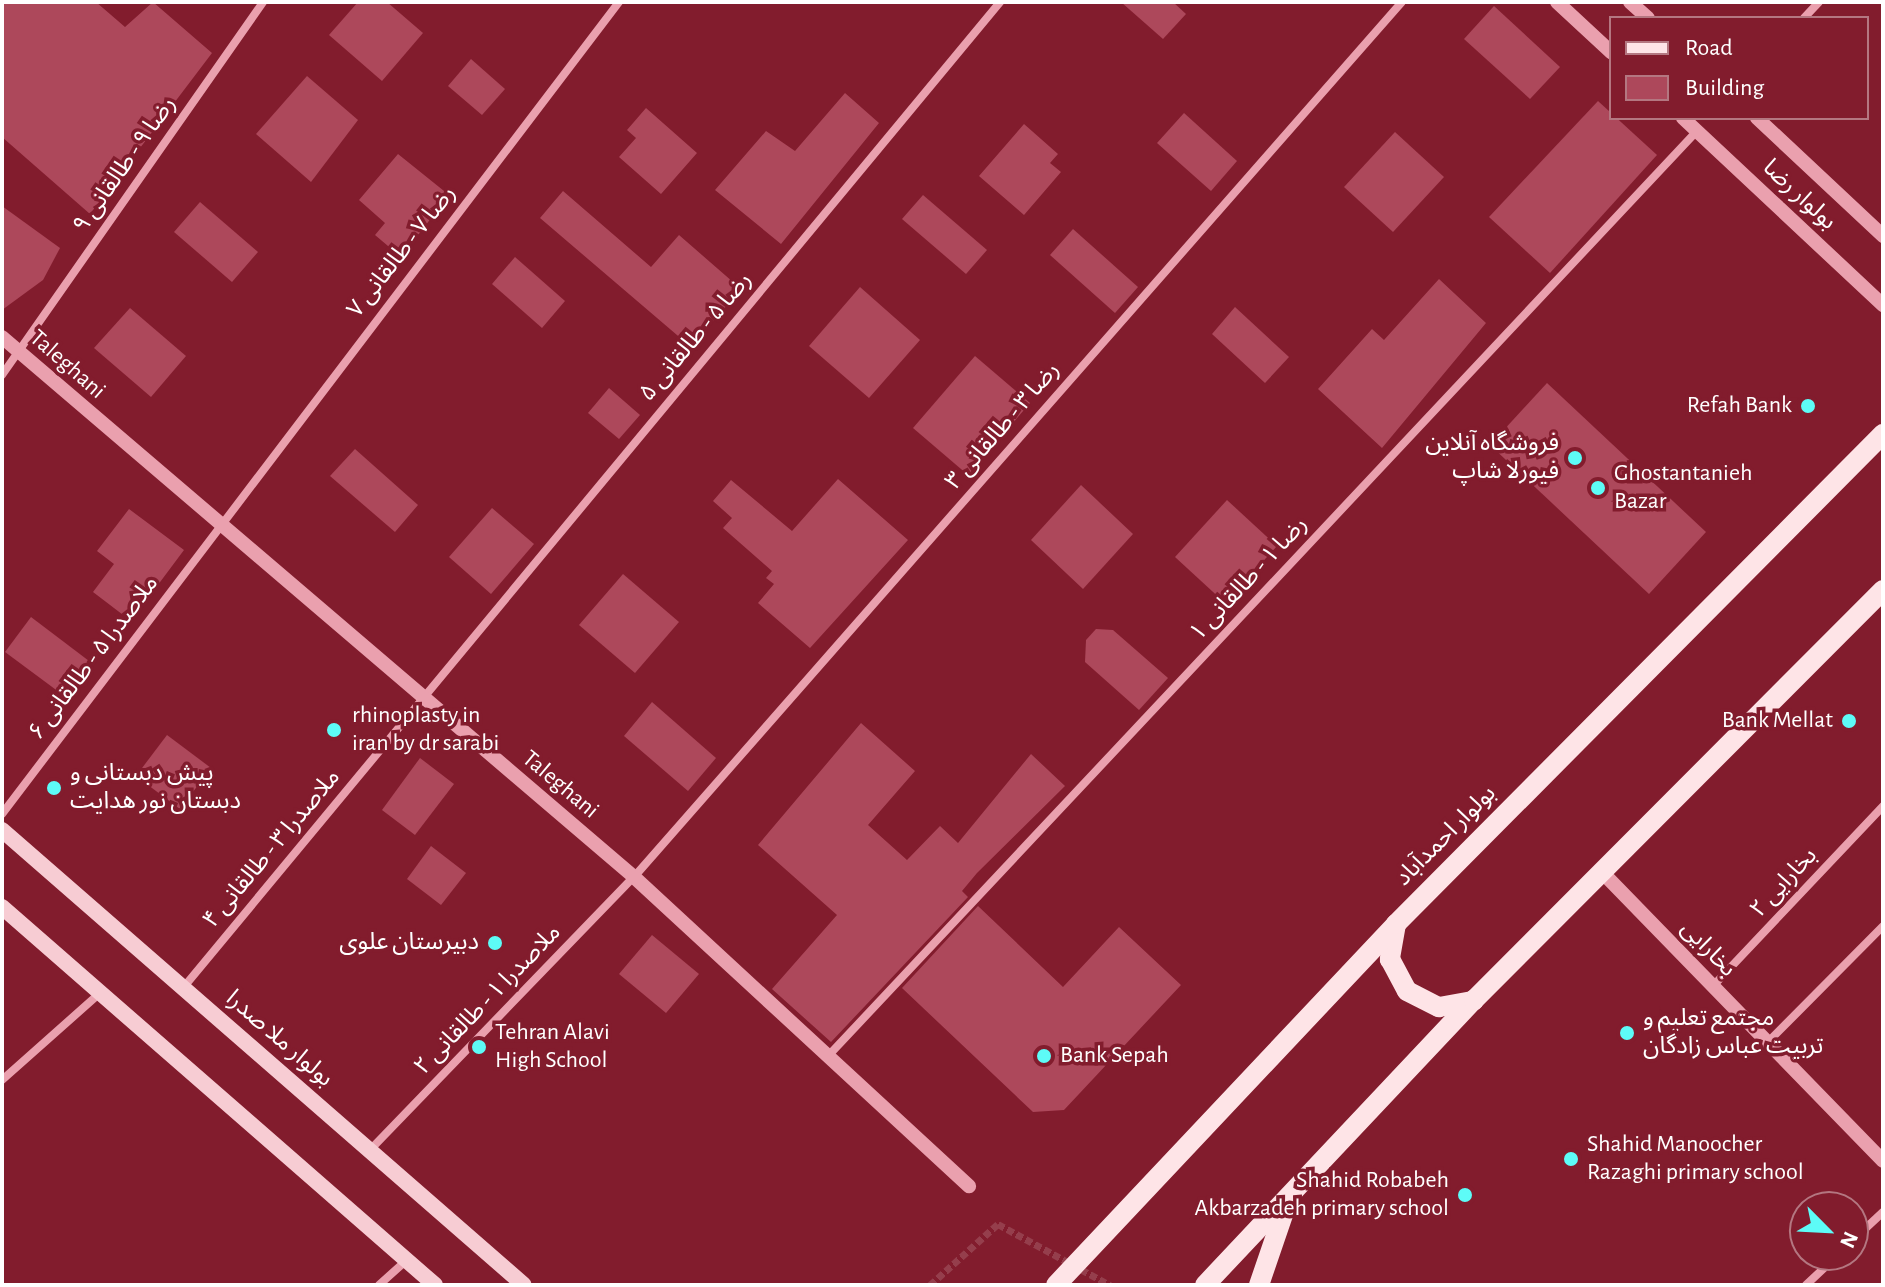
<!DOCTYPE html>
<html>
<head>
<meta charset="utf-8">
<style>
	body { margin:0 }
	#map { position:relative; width:1885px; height:1287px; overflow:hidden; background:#821c2d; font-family:"Alegreya Sans","Noto Sans Arabic",sans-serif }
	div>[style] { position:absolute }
	.building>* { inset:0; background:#ad485b }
	.pedestrian-tunnel>* { height:7px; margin-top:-3.5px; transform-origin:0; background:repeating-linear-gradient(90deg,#953e4c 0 7px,transparent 0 10.5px) }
	.minor>* { height:8px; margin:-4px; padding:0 4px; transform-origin:4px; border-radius:4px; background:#eaa0ae }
	.tertiary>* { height:14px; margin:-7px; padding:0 7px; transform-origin:7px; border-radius:7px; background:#eaa0ae }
	.secondary>* { height:16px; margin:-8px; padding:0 8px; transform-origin:8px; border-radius:8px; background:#f7ccd3 }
	.primary>* { height:20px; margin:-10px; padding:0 10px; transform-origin:10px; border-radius:10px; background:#fee4e7 }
	.dots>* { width:22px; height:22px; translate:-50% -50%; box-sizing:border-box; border:4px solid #821c2d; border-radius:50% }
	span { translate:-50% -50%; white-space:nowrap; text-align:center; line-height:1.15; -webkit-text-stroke:7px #821c2d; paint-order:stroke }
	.street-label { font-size:24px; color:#fff }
	.poi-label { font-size:24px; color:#fff }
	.right { translate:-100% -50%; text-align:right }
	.left { translate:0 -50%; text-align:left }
	.frame { position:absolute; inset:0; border:4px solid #fff; pointer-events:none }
	.legend { position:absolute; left:1609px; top:16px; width:260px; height:104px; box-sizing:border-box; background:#821c2d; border:2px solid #b47781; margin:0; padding:10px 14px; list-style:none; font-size:24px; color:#fff }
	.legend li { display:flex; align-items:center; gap:16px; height:40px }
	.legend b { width:40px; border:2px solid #b47781 }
	.north { position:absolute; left:1789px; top:1191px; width:80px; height:80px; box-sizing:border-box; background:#821c2d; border:2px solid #b47781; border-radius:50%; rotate:114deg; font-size:22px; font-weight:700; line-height:32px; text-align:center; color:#fff }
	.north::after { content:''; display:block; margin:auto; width:28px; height:36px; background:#5dfbf7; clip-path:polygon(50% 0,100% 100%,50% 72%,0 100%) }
</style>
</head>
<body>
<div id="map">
	<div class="building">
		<i style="clip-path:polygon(2px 2px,96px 2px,125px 27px,153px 2px,212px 53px,90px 214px,2px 137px)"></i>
		<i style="clip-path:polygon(358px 2px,387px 2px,423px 33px,382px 81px,329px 35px)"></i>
		<i style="clip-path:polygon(1121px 2px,1173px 2px,1186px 14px,1163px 39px)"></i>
		<i style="clip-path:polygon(1494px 6px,1560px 67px,1530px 99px,1464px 39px)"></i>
		<i style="clip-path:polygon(471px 59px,505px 89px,482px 115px,448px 86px)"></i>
		<i style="clip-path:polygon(307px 76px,358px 120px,311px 182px,256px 134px)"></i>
		<i style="clip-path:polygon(845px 93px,879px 123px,781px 244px,715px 190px,766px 131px,795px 151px)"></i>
		<i style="clip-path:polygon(1598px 101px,1657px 155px,1550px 273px,1489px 217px)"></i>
		<i style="clip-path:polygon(646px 108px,697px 153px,661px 194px,619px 157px,636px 138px,627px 130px)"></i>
		<i style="clip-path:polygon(1184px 113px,1237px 161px,1211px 191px,1157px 143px)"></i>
		<i style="clip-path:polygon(1024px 124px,1058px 154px,1050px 163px,1061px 172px,1024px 215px,979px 176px)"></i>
		<i style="clip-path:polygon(1395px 132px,1444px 177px,1393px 232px,1344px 187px)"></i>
		<i style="clip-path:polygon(398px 154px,449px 195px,401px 257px,375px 235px,385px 223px,359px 200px)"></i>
		<i style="clip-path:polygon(563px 191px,651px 267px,679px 235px,741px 289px,691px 347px,540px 218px)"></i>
		<i style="clip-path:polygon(923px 195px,987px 250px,966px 274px,902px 219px)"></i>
		<i style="clip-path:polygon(200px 202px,258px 252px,232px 282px,174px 232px)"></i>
		<i style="clip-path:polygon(2px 206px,60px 248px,43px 280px,2px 310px)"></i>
		<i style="clip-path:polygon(1073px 229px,1138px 287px,1115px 313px,1050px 255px)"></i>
		<i style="clip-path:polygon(515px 257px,565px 301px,542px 328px,492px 284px)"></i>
		<i style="clip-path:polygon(1439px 279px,1486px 323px,1382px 448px,1318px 389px,1372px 329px,1384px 340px)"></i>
		<i style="clip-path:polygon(860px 287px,920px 340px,869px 398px,809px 346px)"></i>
		<i style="clip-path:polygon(1235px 307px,1289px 357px,1265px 383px,1212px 334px)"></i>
		<i style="clip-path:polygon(130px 308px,186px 356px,151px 397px,94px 348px)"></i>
		<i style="clip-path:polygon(975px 356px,1030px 403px,968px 475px,913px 428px)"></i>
		<i style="clip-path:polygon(1547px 383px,1706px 532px,1649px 594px,1490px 445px)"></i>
		<i style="clip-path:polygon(609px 388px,640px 415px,619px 439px,588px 413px)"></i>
		<i style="clip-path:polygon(355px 449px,418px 505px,395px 532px,330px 476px)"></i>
		<i style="clip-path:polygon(838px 479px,908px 540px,810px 648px,758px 603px,774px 584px,766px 578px,772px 571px,723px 528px,732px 518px,713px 501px,731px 480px,792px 531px)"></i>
		<i style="clip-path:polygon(1081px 485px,1133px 534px,1083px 589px,1031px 540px)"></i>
		<i style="clip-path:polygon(1227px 500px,1277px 546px,1225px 603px,1175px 557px)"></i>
		<i style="clip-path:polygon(492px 508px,534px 544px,491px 594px,449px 557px)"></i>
		<i style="clip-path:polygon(129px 509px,184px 550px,131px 621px,93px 592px,114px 564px,97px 551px)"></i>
		<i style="clip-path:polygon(623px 574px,679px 622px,635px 673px,579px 625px)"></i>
		<i style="clip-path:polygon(31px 617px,93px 664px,67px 698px,5px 652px)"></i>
		<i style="clip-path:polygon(1096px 629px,1113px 630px,1168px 678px,1139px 710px,1085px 662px,1086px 640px)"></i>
		<i style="clip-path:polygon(652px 702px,716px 758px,688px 791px,624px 736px)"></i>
		<i style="clip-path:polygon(861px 723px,915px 771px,868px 825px,907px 860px,940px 826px,958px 843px,1031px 754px,1065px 786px,977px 873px,962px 891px,968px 897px,831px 1042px,772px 989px,837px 915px,758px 845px)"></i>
		<i style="clip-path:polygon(167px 735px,211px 768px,180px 809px,136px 776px)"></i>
		<i style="clip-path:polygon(420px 758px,454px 784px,415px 835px,382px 810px)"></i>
		<i style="clip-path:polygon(431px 846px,466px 873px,441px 905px,407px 879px)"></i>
		<i style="clip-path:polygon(978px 906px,1063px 987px,1119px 927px,1181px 985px,1064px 1110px,1033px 1112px,902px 988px)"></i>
		<i style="clip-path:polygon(652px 935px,699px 974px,666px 1013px,619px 974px)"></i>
	</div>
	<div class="pedestrian-tunnel">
		<i style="left:930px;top:1285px;width:91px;rotate:-41.9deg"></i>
		<i style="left:998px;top:1224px;width:128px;rotate:28.6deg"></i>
	</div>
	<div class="minor">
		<i style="left:1804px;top:18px;width:22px;rotate:-47deg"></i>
		<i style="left:2px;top:375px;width:455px;rotate:-55deg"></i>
		<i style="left:2px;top:814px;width:1020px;rotate:-52.77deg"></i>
		<i style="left:1713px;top:986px;width:248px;rotate:-46.6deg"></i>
		<i style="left:183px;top:988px;width:1281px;rotate:-50.35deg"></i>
		<i style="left:1768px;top:1042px;width:163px;rotate:-45.2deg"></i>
		<i style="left:829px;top:1055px;width:1268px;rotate:-46.79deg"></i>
		<i style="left:2px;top:1080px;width:131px;rotate:-41.6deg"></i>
		<i style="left:370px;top:1150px;width:380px;rotate:-46deg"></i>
		<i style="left:634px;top:877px;width:1164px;rotate:-48.73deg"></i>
		<i style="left:1853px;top:1240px;width:41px;rotate:-43deg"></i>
		<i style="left:379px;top:1285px;width:39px;rotate:-42deg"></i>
		<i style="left:1806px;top:1285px;width:44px;rotate:-43.2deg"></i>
	</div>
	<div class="tertiary">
		<i style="left:1557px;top:2px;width:74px;rotate:42.8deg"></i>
		<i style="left:1630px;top:2px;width:24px;rotate:42deg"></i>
		<i style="left:1683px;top:118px;width:274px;rotate:43.1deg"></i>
		<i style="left:1757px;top:118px;width:173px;rotate:43.1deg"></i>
		<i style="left:2px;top:337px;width:831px;rotate:40.51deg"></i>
		<i style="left:634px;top:877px;width:456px;rotate:42.7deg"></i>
		<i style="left:1602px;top:872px;width:403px;rotate:45.8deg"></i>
	</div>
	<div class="secondary">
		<i style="left:2px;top:830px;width:692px;rotate:41.08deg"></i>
		<i style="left:2px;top:907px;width:575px;rotate:41.12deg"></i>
	</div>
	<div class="primary">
		<i style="left:1396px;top:924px;width:36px;rotate:100deg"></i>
		<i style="left:1390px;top:959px;width:36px;rotate:62deg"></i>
		<i style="left:1407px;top:991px;width:36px;rotate:27deg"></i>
		<i style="left:1439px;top:1007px;width:35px;rotate:-10deg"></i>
		<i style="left:1056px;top:1285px;width:496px;rotate:-46.7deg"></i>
		<i style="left:1396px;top:924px;width:691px;rotate:-45.18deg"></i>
		<i style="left:1205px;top:1285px;width:392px;rotate:-46.7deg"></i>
		<i style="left:1474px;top:1000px;width:579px;rotate:-45.07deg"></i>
		<i style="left:1259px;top:1285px;width:80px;rotate:-71.1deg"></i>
	</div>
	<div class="dots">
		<i style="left:1808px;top:406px;background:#5dfbf7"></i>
		<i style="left:1575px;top:458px;background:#5dfbf7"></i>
		<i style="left:1598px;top:488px;background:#5dfbf7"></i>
		<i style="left:1849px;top:721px;background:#5dfbf7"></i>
		<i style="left:334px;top:730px;background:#5dfbf7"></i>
		<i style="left:54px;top:788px;background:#5dfbf7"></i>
		<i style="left:495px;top:943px;background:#5dfbf7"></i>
		<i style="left:1627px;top:1033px;background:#5dfbf7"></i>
		<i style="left:479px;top:1047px;background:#5dfbf7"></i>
		<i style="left:1044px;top:1056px;background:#5dfbf7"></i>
		<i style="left:1571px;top:1159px;background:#5dfbf7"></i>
		<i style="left:1465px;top:1195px;background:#5dfbf7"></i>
	</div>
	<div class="street-label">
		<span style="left:125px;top:165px;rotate:-55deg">رضا ۹ - طالقانی ۹</span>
		<span style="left:1799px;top:195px;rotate:43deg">بولوار رضا</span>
		<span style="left:402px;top:252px;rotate:-52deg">رضا ۷ - طالقانی ۷</span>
		<span style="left:696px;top:337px;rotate:-50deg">رضا ۵ - طالقانی ۵</span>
		<span style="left:67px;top:365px;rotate:41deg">Taleghani</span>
		<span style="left:1003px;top:426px;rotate:-49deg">رضا ۳ - طالقانی ۳</span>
		<span style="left:1249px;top:579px;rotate:-47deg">رضا ۱ - طالقانی ۱</span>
		<span style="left:94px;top:658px;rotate:-53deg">ملاصدرا ۵ - طالقانی ۶</span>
		<span style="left:560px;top:785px;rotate:40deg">Taleghani</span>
		<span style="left:1446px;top:836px;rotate:-45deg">بولوار احمدآباد</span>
		<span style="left:272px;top:849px;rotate:-50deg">ملاصدرا ۳ - طالقانی ۴</span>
		<span style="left:1784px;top:883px;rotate:-47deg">بخارایی ۲</span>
		<span style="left:1708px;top:949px;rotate:46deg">بخارایی</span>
		<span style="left:488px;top:1000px;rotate:-46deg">ملاصدرا ۱ - طالقانی ۲</span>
		<span style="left:279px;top:1039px;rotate:41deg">بولوار ملا صدرا</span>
	</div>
	<div class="poi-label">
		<span class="right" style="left:1792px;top:406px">Refah Bank</span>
		<span class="right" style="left:1559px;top:458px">فروشگاه آنلاین<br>فیورلا شاپ</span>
		<span class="left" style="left:1614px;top:488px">Ghostantanieh<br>Bazar</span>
		<span class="left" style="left:352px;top:730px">rhinoplasty in<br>iran by dr sarabi</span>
		<span class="right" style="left:1833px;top:721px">Bank Mellat</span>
		<span class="left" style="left:70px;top:788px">پیش دبستانی و<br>دبستان نور هدایت</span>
		<span class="right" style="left:479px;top:943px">دبیرستان علوی</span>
		<span class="left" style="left:1643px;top:1033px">مجتمع تعلیم و<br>تربیت عباس زادگان</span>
		<span class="left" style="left:495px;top:1047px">Tehran Alavi<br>High School</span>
		<span class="left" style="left:1060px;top:1056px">Bank Sepah</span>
		<span class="left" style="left:1587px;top:1159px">Shahid Manoocher<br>Razaghi primary school</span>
		<span class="right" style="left:1449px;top:1195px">Shahid Robabeh<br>Akbarzadeh primary school</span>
	</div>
	<div class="frame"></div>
	<ul class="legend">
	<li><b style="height:10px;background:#fee4e7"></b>Road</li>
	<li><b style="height:22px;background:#ad485b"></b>Building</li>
	</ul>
	<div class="north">N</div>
</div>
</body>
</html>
